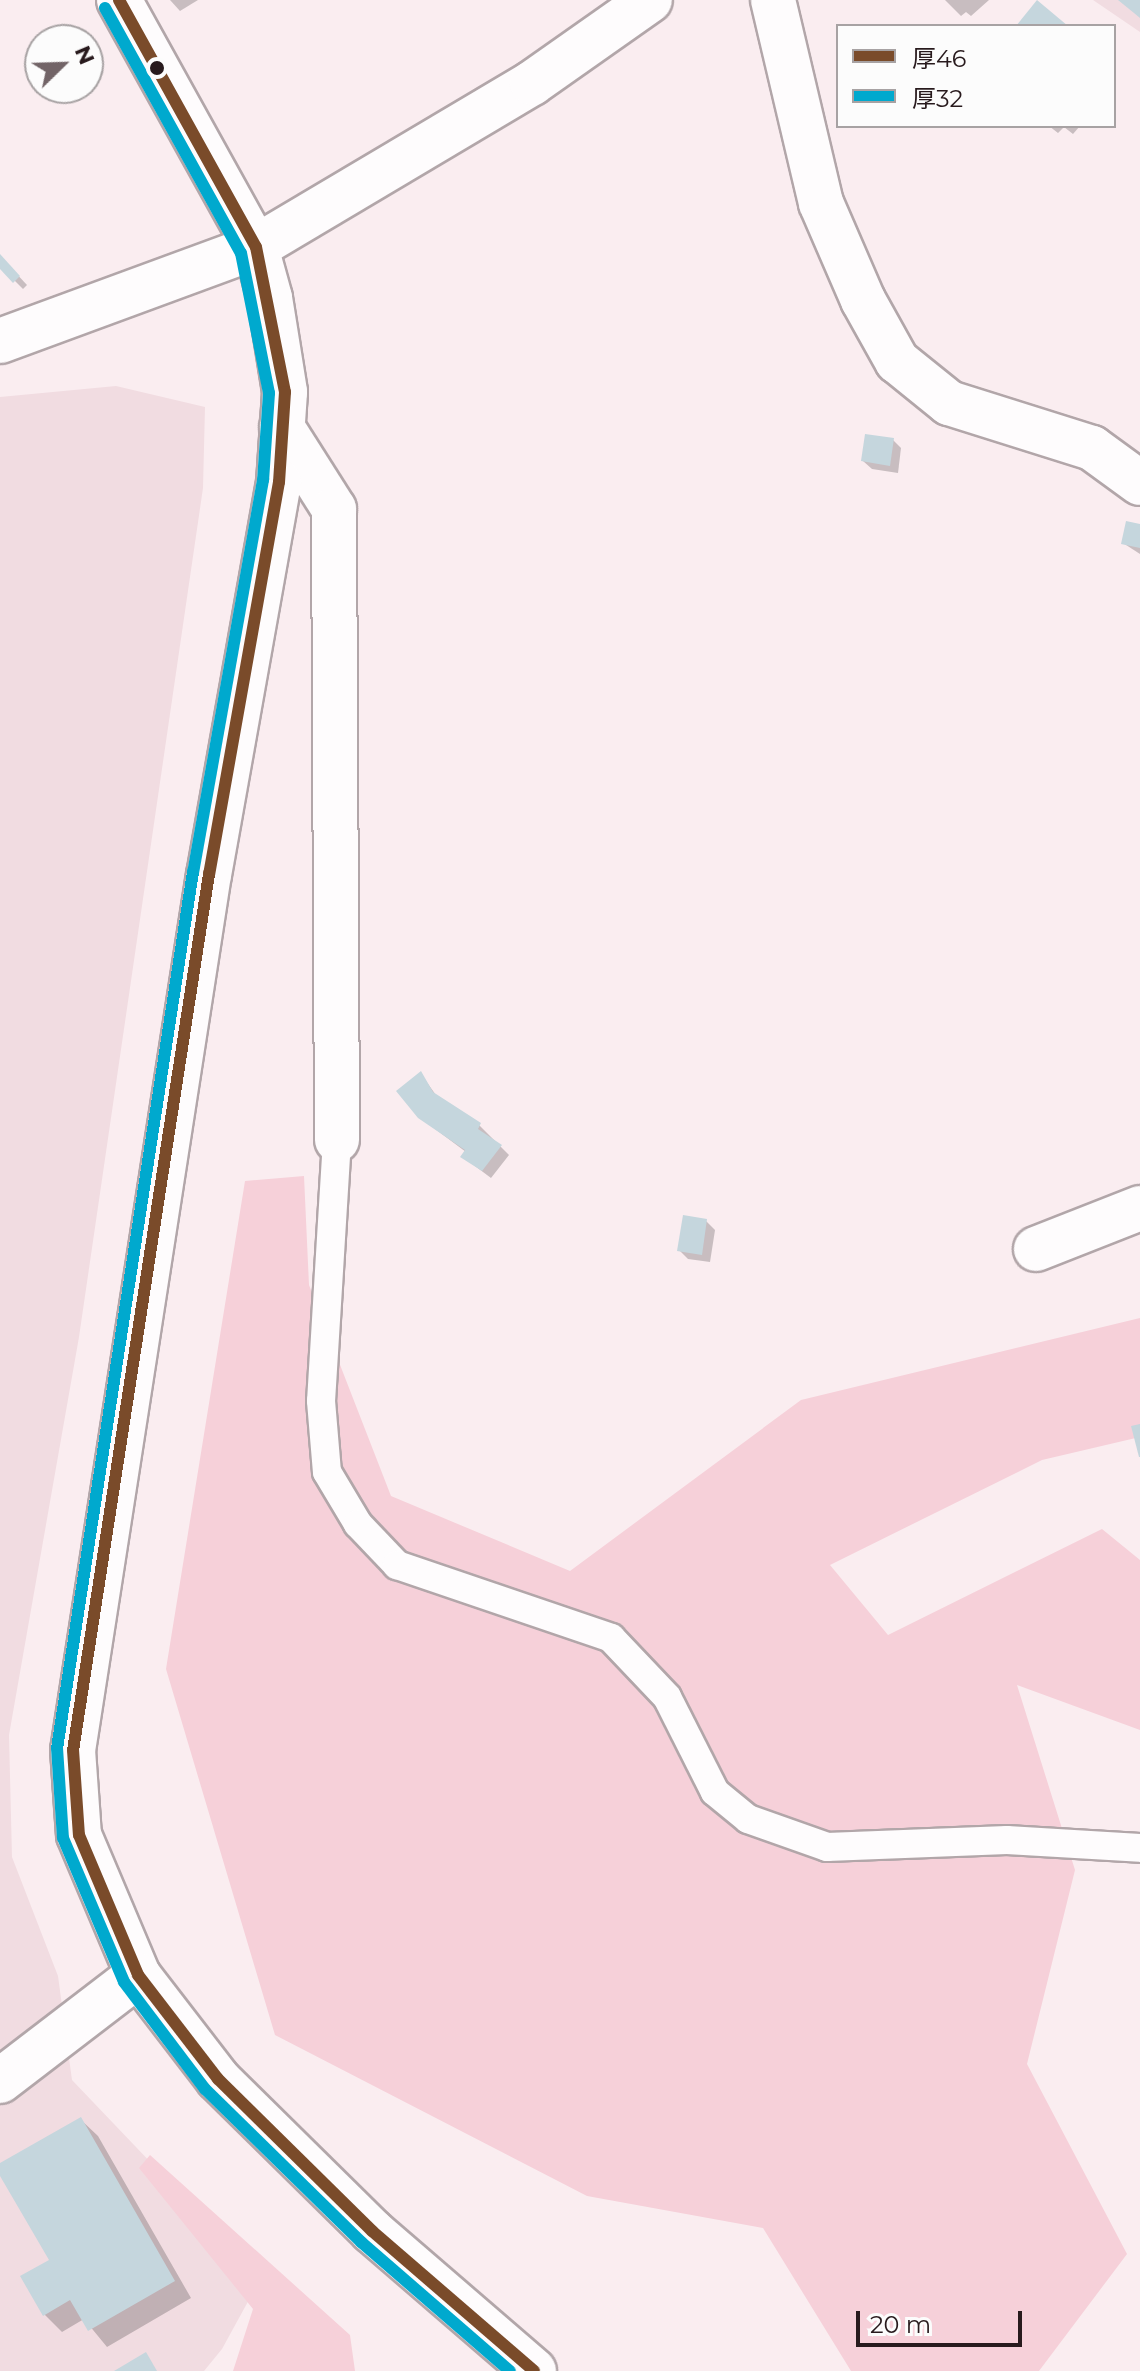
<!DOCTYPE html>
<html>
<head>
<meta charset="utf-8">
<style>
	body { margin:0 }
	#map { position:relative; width:1140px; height:2371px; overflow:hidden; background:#faedf0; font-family:Montserrat,"Noto Sans JP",sans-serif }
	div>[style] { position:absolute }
	.built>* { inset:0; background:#f1dce1 }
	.green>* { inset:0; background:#f6d0d9 }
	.shadow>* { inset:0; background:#0003 }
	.building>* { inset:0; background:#c5d6dd }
	.roads { filter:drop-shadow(2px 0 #b2a6a9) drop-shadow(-2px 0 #b2a6a9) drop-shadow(0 2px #b2a6a9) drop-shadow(0 -2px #b2a6a9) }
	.lane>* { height:28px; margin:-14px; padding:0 14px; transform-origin:14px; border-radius:14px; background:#fefcfd }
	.street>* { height:44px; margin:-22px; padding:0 22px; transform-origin:22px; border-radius:22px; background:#fefcfd }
	.secondary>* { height:44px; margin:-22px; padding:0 22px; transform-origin:22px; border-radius:22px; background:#fefcfd }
	.bus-1>* { height:12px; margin:-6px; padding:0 6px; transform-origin:6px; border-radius:6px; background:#7a4b2a }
	.bus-2>* { height:12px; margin:-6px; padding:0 6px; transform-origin:6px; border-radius:6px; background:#00a9ce }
	.dots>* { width:22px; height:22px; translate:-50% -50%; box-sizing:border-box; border:4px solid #fcfcfc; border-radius:50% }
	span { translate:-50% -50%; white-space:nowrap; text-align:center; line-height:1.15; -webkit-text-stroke:7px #fcfcfc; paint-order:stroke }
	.legend { position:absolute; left:836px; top:24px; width:280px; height:104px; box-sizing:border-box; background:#fcfcfc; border:2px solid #a7a2a3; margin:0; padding:10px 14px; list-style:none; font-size:24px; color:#281a1d }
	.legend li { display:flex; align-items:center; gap:16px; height:40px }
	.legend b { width:40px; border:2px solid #a7a2a3 }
	.north { position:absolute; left:24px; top:24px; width:80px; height:80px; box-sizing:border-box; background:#fcfcfc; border:2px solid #a7a2a3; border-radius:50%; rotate:67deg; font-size:22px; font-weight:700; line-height:32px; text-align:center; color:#281a1d }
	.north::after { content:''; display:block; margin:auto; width:28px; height:36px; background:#726467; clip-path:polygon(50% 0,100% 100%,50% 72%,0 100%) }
	.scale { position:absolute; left:856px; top:2311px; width:166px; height:36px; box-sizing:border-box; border:4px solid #281a1d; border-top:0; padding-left:10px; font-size:24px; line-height:28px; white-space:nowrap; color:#281a1d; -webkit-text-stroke:6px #fcfcfc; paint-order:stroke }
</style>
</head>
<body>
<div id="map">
	<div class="built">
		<i style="clip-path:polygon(1093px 0,1140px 0,1140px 32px)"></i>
		<i style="clip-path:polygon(116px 386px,205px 407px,203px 488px,79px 1337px,9px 1735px,12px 1857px,58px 1976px,72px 2080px,261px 2278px,222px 2349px,204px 2371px,0 2371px,0 397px)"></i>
	</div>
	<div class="green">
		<i style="clip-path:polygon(304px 1176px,309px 1285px,391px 1496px,570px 1571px,801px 1400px,1140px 1318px,1140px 1437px,1042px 1460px,830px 1565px,888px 1635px,1102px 1529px,1140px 1560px,1140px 1730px,1017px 1685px,1075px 1870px,1027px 2064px,1127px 2254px,1039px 2371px,851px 2371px,763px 2228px,587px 2196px,275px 2035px,166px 1669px,245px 1181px)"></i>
		<i style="clip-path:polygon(150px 2155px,350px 2335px,355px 2371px,233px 2371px,253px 2309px,139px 2168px)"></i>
	</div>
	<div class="shadow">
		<i style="clip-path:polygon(170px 0,198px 0,180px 11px)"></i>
		<i style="clip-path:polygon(945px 0,989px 0,971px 16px,966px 12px,961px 16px)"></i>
		<i style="clip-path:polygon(1049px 126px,1080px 126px,1073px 134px,1064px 127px,1058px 133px)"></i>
		<i style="clip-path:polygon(0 256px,27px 285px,23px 289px,0 266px)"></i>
		<i style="clip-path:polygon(893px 440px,901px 448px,898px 473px,872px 469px,863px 461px)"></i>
		<i style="clip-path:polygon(1140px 526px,1140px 554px,1123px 543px)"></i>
		<i style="clip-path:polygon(421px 1074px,438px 1098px,479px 1125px,509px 1155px,491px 1178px,463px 1157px,466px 1152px,419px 1117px)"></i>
		<i style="clip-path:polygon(706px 1221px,715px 1230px,710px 1262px,688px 1259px,679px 1250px)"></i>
		<i style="clip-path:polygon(80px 2119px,98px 2136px,191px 2298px,107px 2347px,84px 2319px,62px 2332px,44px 2314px,52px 2261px,0 2172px,0 2165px)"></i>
	</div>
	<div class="building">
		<i style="clip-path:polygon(1037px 0,1068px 26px,1016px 26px)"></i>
		<i style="clip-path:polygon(1118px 0,1140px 0,1140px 18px,1134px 13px)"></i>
		<i style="clip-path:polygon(0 254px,20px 276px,13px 283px,0 269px)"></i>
		<i style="clip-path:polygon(865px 434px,894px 438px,890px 466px,861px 461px)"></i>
		<i style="clip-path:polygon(1126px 521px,1140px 524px,1140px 548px,1121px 544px)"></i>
		<i style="clip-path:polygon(421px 1071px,433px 1092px,481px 1123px,478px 1129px,502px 1145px,482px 1171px,460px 1157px,465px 1150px,418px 1118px,396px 1091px)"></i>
		<i style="clip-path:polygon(683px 1215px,707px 1219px,702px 1255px,677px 1251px)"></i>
		<i style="clip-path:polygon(1140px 1424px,1140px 1457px,1139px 1457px,1131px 1426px)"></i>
		<i style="clip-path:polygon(81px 2117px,175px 2281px,88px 2331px,70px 2300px,43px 2316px,20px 2276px,49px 2260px,0 2176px,0 2163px)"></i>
		<i style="clip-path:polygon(146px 2352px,157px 2371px,114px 2371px)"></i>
	</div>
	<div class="roads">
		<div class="lane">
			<i style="left:337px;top:1140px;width:261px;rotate:93.5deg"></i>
			<i style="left:321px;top:1401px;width:71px;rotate:85.2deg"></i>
			<i style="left:327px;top:1472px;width:61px;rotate:59.2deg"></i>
			<i style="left:358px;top:1524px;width:57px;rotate:46.4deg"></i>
			<i style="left:397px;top:1565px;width:226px;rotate:18.8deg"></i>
			<i style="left:611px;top:1638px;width:81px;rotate:46.5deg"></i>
			<i style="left:667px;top:1697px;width:106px;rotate:63.2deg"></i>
			<i style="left:715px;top:1792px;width:43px;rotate:39.3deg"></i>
			<i style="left:748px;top:1819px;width:84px;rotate:19.5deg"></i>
			<i style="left:827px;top:1847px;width:180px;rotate:-2.2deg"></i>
			<i style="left:1007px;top:1840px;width:133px;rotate:3.4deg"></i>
		</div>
		<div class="street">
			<i style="left:773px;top:0;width:209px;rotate:76.7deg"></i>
			<i style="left:821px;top:203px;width:106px;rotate:66.6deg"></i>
			<i style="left:863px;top:300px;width:70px;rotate:60.9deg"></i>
			<i style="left:897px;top:361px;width:67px;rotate:38.9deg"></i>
			<i style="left:949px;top:403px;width:150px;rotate:17.5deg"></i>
			<i style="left:1092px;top:448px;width:59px;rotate:36.1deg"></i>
			<i style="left:282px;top:427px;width:97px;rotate:57.6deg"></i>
			<i style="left:334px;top:509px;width:631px;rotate:89.73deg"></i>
			<i style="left:1036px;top:1249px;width:112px;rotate:-21.5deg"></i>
			<i style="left:0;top:2081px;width:174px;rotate:-37.5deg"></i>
		</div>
		<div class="secondary">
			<i style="left:119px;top:0;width:282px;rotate:61deg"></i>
			<i style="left:256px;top:247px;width:53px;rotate:74.6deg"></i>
			<i style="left:270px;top:298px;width:95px;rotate:80.9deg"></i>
			<i style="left:285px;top:392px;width:90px;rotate:93.8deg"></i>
			<i style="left:279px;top:482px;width:398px;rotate:100.1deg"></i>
			<i style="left:209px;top:874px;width:886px;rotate:98.82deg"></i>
			<i style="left:73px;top:1750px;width:85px;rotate:86deg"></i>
			<i style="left:79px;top:1835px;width:152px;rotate:67.1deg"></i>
			<i style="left:138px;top:1975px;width:131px;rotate:52.4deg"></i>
			<i style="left:218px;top:2079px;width:216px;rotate:44.6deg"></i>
			<i style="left:372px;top:2231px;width:214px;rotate:40.8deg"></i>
			<i style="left:0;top:341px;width:273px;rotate:-20.2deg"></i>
			<i style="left:256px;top:247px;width:321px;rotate:-30.7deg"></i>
			<i style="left:532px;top:83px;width:144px;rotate:-35.1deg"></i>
		</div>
	</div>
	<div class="bus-1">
		<i style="left:119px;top:0;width:282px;rotate:61deg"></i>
		<i style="left:256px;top:247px;width:148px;rotate:78.7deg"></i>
		<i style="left:285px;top:392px;width:90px;rotate:93.8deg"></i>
		<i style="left:279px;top:482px;width:398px;rotate:100.1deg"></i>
		<i style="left:209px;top:874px;width:886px;rotate:98.82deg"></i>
		<i style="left:73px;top:1750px;width:85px;rotate:86deg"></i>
		<i style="left:79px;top:1835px;width:152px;rotate:67.1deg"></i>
		<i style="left:138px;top:1975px;width:131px;rotate:52.4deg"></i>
		<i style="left:218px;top:2079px;width:216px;rotate:44.6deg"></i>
		<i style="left:372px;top:2231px;width:214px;rotate:40.8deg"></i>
	</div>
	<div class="bus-2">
		<i style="left:105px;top:8px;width:280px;rotate:61deg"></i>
		<i style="left:241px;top:253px;width:143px;rotate:78.7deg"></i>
		<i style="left:269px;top:393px;width:87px;rotate:93.9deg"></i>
		<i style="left:263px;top:480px;width:398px;rotate:100.1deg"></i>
		<i style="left:193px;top:872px;width:886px;rotate:98.82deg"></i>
		<i style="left:57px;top:1748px;width:90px;rotate:86.2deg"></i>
		<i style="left:63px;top:1838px;width:156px;rotate:67deg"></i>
		<i style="left:124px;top:1982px;width:134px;rotate:52.9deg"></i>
		<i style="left:205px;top:2089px;width:219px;rotate:44.4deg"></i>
		<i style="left:361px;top:2242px;width:197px;rotate:40.9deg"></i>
	</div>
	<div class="dots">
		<i style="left:157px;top:68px;background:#281a1d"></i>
	</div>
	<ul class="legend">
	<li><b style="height:10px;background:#7a4b2a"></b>厚46</li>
	<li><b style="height:10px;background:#00a9ce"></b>厚32</li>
	</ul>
	<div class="north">N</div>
	<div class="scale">20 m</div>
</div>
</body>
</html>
